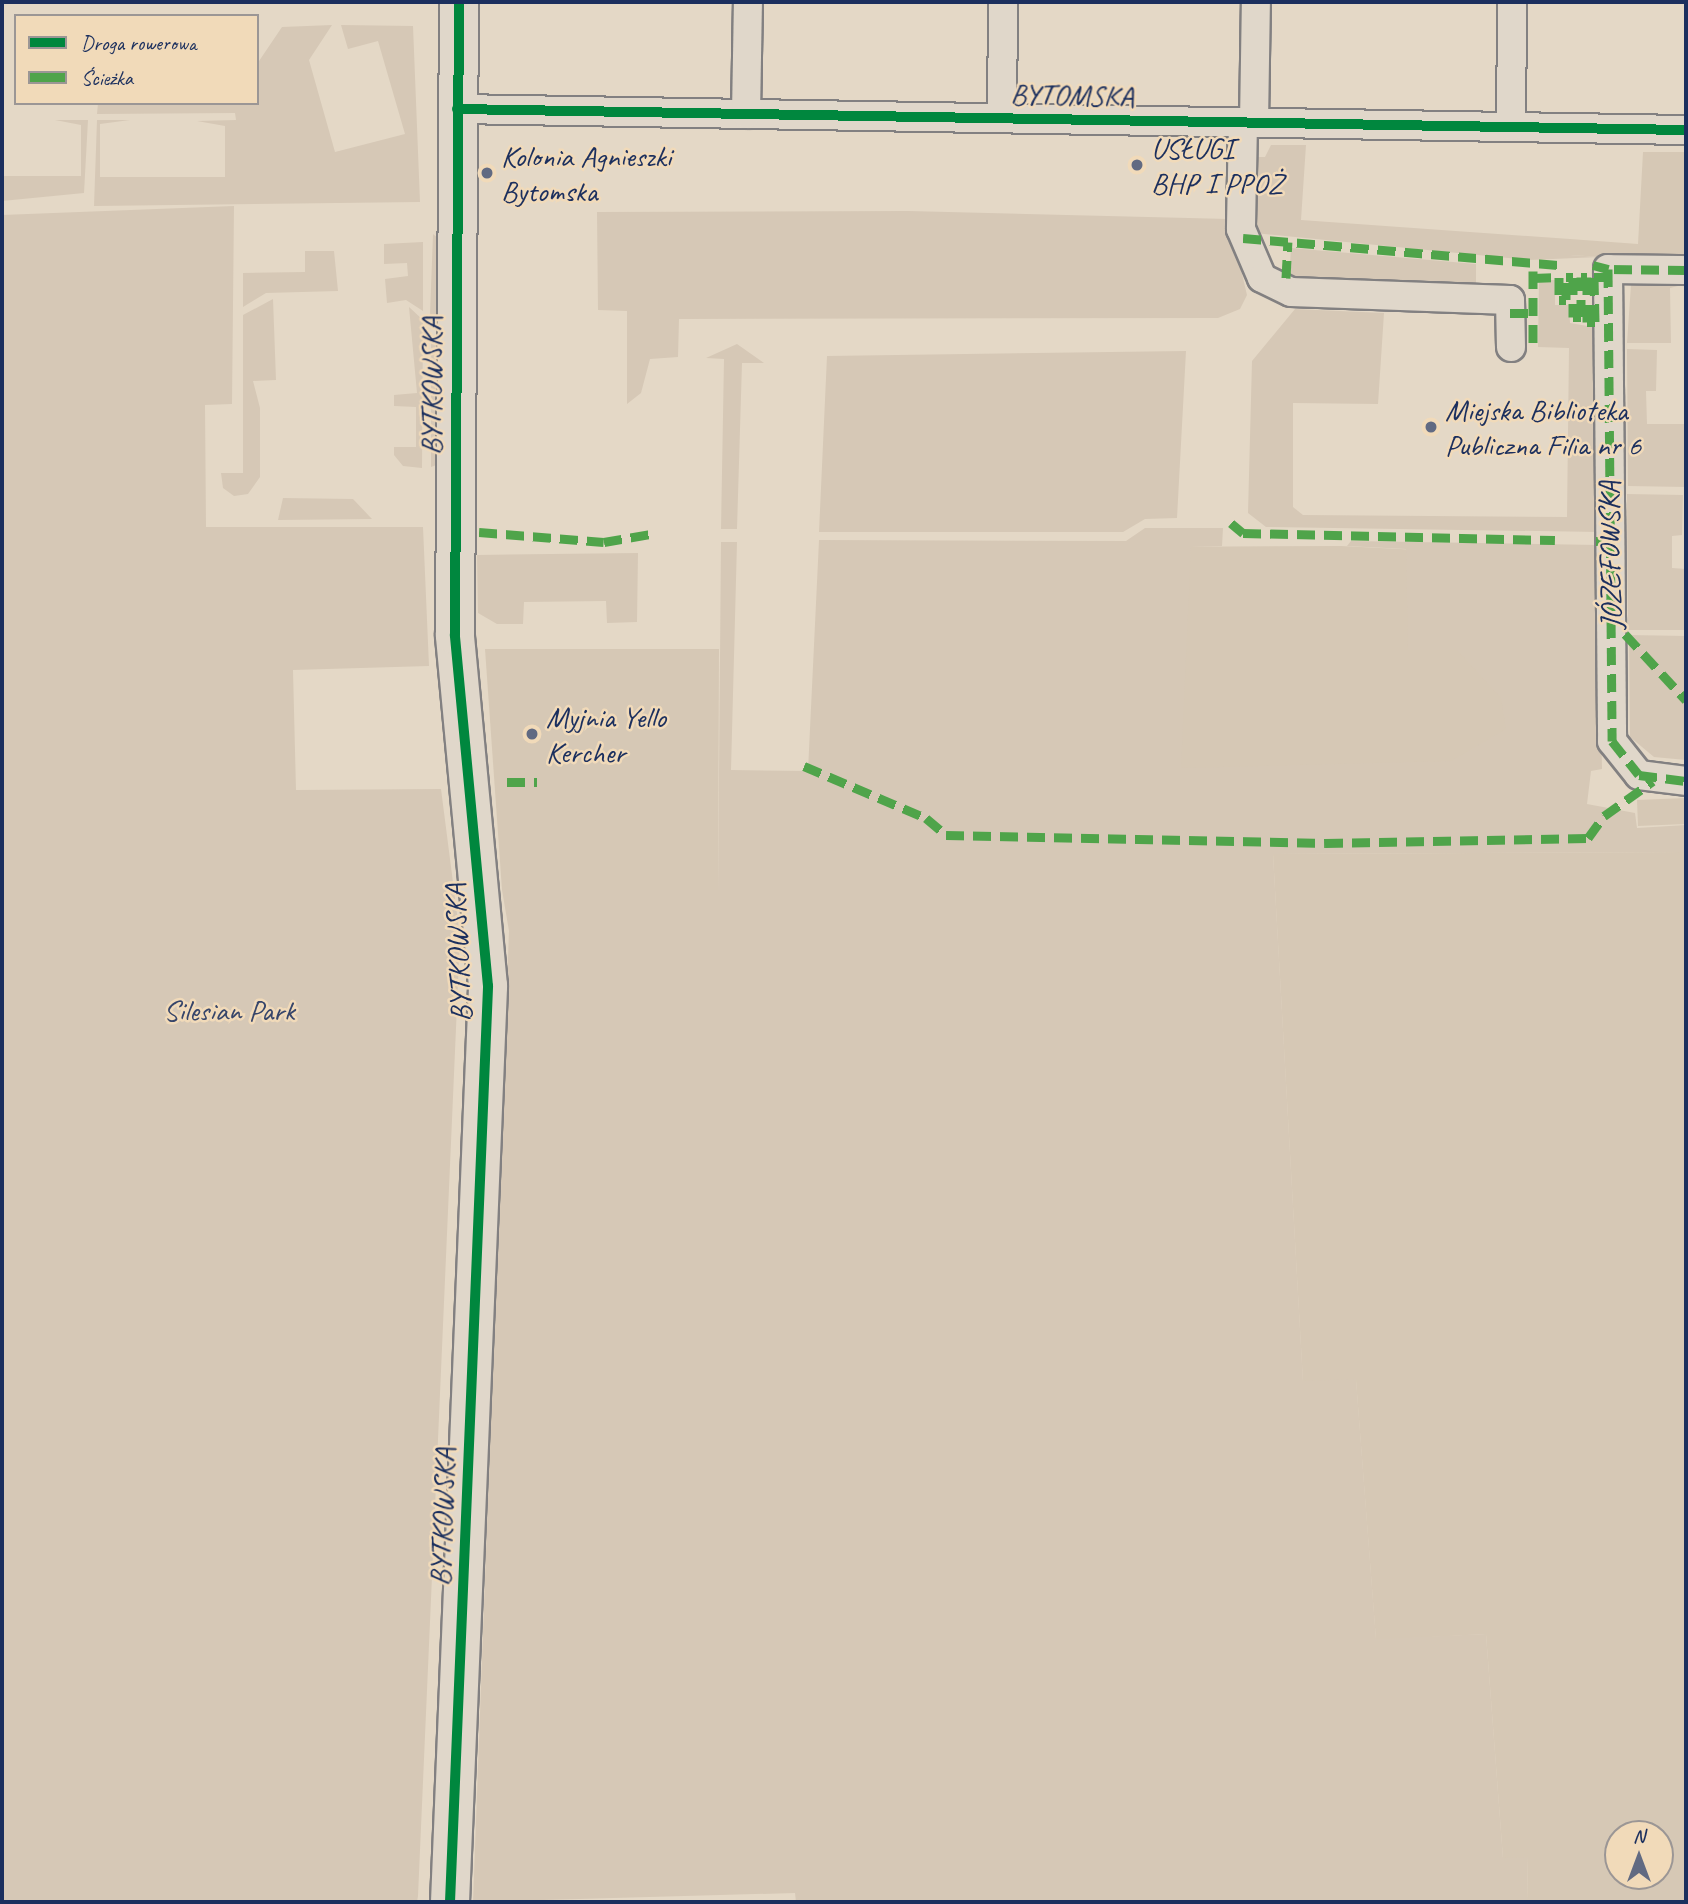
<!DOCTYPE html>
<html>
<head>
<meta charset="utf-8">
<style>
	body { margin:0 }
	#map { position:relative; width:1688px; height:1904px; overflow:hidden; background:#e4d8c6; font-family:Caveat,sans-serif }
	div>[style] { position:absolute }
	.built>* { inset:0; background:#d6c8b5 }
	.green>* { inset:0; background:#d6c8b6 }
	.roads { filter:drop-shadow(2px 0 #828081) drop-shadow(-2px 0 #828081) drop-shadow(0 2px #828081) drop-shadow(0 -2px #828081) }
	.street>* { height:28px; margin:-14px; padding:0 14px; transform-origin:14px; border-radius:14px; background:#e0d7ca }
	.secondary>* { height:38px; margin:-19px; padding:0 19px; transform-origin:19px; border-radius:19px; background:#e0d7ca }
	.quiet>* { height:9px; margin-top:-4.5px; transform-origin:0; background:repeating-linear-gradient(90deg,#4fa44a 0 18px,transparent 0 27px) }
	.cycleway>* { height:10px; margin:-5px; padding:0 5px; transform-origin:5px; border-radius:5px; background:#00873e }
	.dots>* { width:19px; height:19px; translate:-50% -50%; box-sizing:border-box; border:4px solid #f1dab9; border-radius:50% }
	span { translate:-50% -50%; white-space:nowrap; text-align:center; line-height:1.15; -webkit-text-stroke:5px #f1dab9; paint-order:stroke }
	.street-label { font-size:30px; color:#1b2f5e }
	.poi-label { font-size:30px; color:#1b2f5e }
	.left { translate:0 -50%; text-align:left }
	.park-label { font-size:30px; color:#36456a }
	.frame { position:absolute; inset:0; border:4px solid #1b2f5e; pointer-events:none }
	.legend { position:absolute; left:14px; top:14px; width:245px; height:91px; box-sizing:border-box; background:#f1dab9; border:2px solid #9b9695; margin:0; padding:9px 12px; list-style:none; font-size:21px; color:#1b2f5e }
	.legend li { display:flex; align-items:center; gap:14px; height:35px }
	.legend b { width:35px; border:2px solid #9b9695 }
	.north { position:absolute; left:1604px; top:1820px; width:70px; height:70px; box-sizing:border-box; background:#f1dab9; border:2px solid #9b9695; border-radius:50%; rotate:0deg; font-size:19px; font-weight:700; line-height:28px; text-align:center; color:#1b2f5e }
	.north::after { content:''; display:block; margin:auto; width:24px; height:32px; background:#616a82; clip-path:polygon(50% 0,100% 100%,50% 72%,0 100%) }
</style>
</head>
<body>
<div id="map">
	<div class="built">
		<i style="clip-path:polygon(1643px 152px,1686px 152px,1686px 262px,1569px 255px,1570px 239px,1638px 244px)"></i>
		<i style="clip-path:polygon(1341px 546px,1536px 556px,1540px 793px,944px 802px,946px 548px)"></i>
		<i style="clip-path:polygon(485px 649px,719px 649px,718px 890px,502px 890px)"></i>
		<i style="clip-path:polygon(1686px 798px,1686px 824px,1638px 826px,1637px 800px)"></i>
		<i style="clip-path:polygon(evenodd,1686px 852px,1686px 1902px,1527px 1902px,1528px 1858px,1503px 1858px,1486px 1634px,1376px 1640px,1356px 1380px,1303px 1382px,1273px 854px,1686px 852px,1618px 1834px,1660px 1834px,1660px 1876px,1618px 1876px,1618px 1834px)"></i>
	</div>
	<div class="green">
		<i style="clip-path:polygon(332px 25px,309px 60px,335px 152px,405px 134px,378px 41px,348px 49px,341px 25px,413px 26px,420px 202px,94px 206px,97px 120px,130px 120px,100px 124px,100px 177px,225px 177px,225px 126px,197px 121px,236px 120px,235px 113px,97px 114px,98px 103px,257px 103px,257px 64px,282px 27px)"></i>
		<i style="clip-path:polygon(55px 120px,88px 120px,84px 193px,2px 201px,2px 176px,81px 176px,81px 125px)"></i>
		<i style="clip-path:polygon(1271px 145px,1306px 145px,1301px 220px,1570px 239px,1570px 255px,1599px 257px,1529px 260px,1254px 233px,1253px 157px,1265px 157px)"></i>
		<i style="clip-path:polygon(234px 206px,232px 404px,205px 405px,206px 527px,423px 527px,429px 666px,293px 670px,296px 790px,441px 789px,460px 937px,418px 1896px,417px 1902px,2px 1902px,2px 215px)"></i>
		<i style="clip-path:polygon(908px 211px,1229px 219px,1247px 295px,1240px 309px,1218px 318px,679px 319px,678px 357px,650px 359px,641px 393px,627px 404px,627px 311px,598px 310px,597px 212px)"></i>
		<i style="clip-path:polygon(433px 234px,440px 240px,439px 315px,430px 315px)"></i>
		<i style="clip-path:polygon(423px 242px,423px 311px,406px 300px,387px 303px,385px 279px,408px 276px,407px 263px,384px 264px,384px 244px)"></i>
		<i style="clip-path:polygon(1291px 248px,1476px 264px,1476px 285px,1289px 279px)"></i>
		<i style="clip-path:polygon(305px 251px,334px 251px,338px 291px,266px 293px,243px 307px,243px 273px,305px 272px)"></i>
		<i style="clip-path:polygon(1539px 280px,1555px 280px,1555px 305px,1569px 305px,1570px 323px,1599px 328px,1599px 532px,1266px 527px,1248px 513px,1252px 361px,1295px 309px,1384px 313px,1378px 404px,1293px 403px,1293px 507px,1303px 515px,1567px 517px,1569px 348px,1538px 347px)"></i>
		<i style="clip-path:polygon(1686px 284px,1670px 288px,1671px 343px,1627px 343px,1631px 285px)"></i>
		<i style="clip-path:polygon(273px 299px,276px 380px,253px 381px,260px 408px,260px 477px,248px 494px,234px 496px,223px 488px,221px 473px,243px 473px,243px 315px)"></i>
		<i style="clip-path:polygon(409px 307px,423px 320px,422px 468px,403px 466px,394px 455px,394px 447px,416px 447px,416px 407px,394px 406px,394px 395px,417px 393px)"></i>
		<i style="clip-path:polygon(431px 337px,440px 337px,439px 464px,431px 467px)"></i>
		<i style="clip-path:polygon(737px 344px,764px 363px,742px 363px,737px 529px,721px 529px,724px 359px,706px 358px)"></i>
		<i style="clip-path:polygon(1627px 349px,1657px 350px,1656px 391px,1646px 391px,1647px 424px,1686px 424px,1686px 487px,1628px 486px)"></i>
		<i style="clip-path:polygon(1186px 351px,1177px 518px,1145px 519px,1123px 532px,819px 532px,827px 356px)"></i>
		<i style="clip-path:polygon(1627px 494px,1683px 495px,1682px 535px,1672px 536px,1672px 568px,1686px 569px,1686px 630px,1628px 630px)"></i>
		<i style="clip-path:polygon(283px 498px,353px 499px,372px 519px,278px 520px)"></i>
		<i style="clip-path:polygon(1145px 528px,1223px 528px,1222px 546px,1191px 547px,1181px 768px,1451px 761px,1506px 729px,1501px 698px,1457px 650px,1408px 650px,1406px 549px,1347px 546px,1351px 541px,1598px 545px,1602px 769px,1591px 771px,1587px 804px,1635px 813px,1637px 828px,1686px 825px,1686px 852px,1273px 854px,1303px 1381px,1356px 1379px,1376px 1639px,1486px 1634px,1503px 1858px,1528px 1857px,1527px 1902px,796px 1902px,795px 1893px,473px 1902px,509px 931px,502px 890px,718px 890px,721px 542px,737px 542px,731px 770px,808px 771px,819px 540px,1126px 541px)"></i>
		<i style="clip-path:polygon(638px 553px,637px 622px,607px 623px,606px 601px,524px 602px,523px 624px,497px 624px,478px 613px,477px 555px)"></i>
		<i style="clip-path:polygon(1629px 635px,1686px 636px,1686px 760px,1654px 757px,1630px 737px)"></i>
	</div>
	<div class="roads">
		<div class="street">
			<i style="left:457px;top:109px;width:1229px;rotate:0.98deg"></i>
			<i style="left:746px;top:114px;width:112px;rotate:-89deg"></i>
			<i style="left:1002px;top:118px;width:116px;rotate:-89.5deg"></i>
			<i style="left:1243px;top:122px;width:107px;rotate:91.1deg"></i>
			<i style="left:1241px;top:229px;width:53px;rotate:66.8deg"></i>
			<i style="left:1262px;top:278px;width:32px;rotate:26deg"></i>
			<i style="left:1291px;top:292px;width:219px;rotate:2.1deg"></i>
			<i style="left:1510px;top:300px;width:47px;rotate:88.8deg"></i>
			<i style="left:1254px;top:123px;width:121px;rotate:-89.1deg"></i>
			<i style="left:1511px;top:126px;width:124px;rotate:-89.5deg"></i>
			<i style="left:1686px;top:270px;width:78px;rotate:-179.3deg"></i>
			<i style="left:1608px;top:269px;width:472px;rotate:89.5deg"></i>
			<i style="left:1612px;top:741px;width:43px;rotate:51.5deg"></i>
			<i style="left:1639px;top:775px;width:47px;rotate:7.3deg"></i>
		</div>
		<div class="secondary">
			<i style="left:450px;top:1902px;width:917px;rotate:-87.62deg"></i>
			<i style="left:488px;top:986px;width:353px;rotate:-95.4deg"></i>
			<i style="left:455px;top:635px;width:633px;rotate:-89.64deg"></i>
		</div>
	</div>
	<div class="quiet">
		<i style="left:1243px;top:238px;width:319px;rotate:4.9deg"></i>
		<i style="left:1593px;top:265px;width:16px;rotate:15deg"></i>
		<i style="left:1686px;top:270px;width:78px;rotate:-179.3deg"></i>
		<i style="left:1608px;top:269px;width:472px;rotate:89.5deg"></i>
		<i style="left:1612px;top:741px;width:43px;rotate:51.5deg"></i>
		<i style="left:1639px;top:775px;width:47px;rotate:7.3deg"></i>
		<i style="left:1533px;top:271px;width:76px;rotate:90deg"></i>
		<i style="left:1286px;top:278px;width:36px;rotate:-87deg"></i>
		<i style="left:1533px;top:278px;width:26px;rotate:-2deg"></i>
		<i style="left:1559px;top:277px;width:23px;rotate:90deg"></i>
		<i style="left:1559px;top:300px;width:7px"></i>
		<i style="left:1566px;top:300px;width:23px;rotate:-90deg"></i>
		<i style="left:1566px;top:277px;width:7px"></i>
		<i style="left:1573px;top:277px;width:40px;rotate:90deg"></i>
		<i style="left:1573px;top:317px;width:8px"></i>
		<i style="left:1581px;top:317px;width:40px;rotate:-90deg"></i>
		<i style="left:1581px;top:277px;width:6px"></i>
		<i style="left:1587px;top:277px;width:45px;rotate:90deg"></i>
		<i style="left:1587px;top:322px;width:8px"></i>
		<i style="left:1595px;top:322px;width:45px;rotate:-91.3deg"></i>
		<i style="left:1594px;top:277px;width:14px"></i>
		<i style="left:1510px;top:313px;width:23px"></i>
		<i style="left:1231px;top:523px;width:16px;rotate:40deg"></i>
		<i style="left:1243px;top:533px;width:312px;rotate:1.3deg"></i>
		<i style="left:479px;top:532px;width:125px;rotate:4.6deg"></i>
		<i style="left:604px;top:542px;width:48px;rotate:-9.7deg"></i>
		<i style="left:1596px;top:541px;width:14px"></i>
		<i style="left:1625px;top:634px;width:90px;rotate:47.3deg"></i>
		<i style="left:804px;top:766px;width:133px;rotate:23.1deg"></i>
		<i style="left:926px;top:818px;width:26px;rotate:40deg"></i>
		<i style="left:946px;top:835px;width:379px;rotate:1.2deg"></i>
		<i style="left:1325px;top:843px;width:263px;rotate:-1.1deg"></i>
		<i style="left:1588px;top:838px;width:27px;rotate:-54deg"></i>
		<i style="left:1604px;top:816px;width:60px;rotate:-35.5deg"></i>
		<i style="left:507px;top:782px;width:30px"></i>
	</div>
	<div class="cycleway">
		<i style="left:457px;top:109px;width:1229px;rotate:0.98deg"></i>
		<i style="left:450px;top:1902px;width:917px;rotate:-87.62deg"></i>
		<i style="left:488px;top:986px;width:353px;rotate:-95.4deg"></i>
		<i style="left:455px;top:635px;width:633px;rotate:-89.64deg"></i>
	</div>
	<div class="dots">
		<i style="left:1137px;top:165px;background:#616a82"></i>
		<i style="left:487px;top:173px;background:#616a82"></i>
		<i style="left:1431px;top:427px;background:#616a82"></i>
		<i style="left:532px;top:734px;background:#616a82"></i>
	</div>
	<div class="street-label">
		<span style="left:1072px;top:95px;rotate:1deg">BYTOMSKA</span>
		<span style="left:431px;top:386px;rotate:-90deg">BYTKOWSKA</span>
		<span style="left:1610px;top:555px;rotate:-91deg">JÓZEFOWSKA</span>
		<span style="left:458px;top:953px;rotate:-93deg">BYTKOWSKA</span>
		<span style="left:442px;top:1517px;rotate:-88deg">BYTKOWSKA</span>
	</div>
	<div class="poi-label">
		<span class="left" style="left:1151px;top:165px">USŁUGI<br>BHP I PPOŻ</span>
		<span class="left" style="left:501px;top:173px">Kolonia Agnieszki<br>Bytomska</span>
		<span class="left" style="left:1445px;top:427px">Miejska Biblioteka<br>Publiczna Filia nr 6</span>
		<span class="left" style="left:546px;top:734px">Myjnia Yello<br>Kercher</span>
	</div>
	<div class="park-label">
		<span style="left:229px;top:1010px">Silesian Park</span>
	</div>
	<div class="frame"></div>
	<ul class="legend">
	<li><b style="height:9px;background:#00873e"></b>Droga rowerowa</li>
	<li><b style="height:9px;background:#4fa44a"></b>Ścieżka</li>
	</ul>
	<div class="north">N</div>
</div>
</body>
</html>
